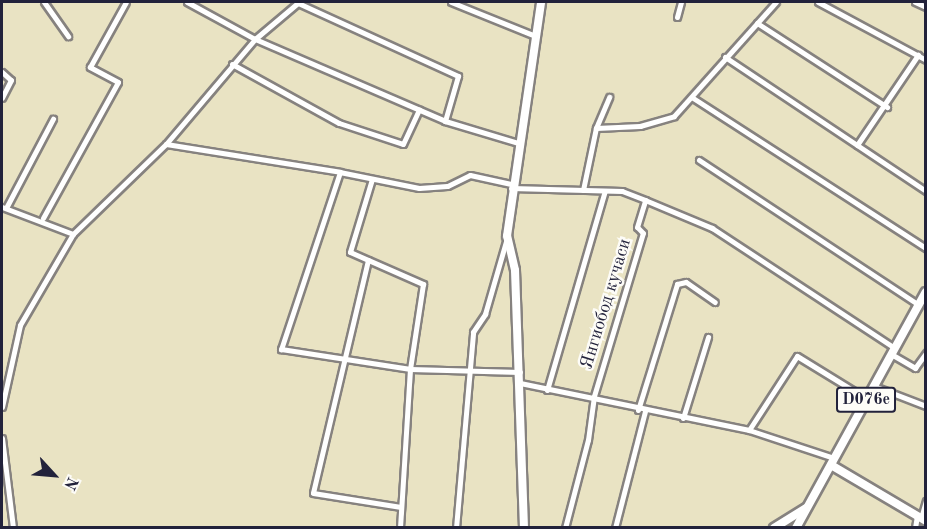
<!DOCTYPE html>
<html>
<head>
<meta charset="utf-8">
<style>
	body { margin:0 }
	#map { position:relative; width:927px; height:529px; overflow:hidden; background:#e9e3c3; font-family:"Old Standard TT",serif }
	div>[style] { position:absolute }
	.roads { filter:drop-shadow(2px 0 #86827f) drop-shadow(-2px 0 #86827f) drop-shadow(0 2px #86827f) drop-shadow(0 -2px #86827f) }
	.street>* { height:5px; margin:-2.5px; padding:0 2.5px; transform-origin:2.5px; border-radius:2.5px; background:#fff }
	.secondary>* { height:8px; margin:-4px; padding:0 4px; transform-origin:4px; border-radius:4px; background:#fff }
	.primary>* { height:8px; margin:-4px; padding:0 4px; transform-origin:4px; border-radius:4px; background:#fff }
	span { translate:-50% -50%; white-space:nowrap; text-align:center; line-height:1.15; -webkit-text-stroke:5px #fdfcf7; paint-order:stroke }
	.shield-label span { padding:2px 4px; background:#fdfcf7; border:2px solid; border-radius:4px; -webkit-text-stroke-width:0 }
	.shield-label { font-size:16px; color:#22223b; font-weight:700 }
	.street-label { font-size:18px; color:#22223b }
	.frame { position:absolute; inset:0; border:3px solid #22223b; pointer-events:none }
	.north { position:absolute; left:24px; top:445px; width:60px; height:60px; -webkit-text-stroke:4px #fdfcf7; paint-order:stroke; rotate:116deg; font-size:16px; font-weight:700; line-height:24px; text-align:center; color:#22223b }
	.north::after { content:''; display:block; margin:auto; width:21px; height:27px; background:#22223b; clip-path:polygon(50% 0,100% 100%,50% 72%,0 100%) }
</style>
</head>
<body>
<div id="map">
	<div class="roads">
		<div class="street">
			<i style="left:44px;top:2px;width:42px;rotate:54.8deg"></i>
			<i style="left:187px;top:2px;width:77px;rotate:28.6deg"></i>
			<i style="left:255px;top:39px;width:207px;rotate:23.3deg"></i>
			<i style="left:445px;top:121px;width:76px;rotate:16.8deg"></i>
			<i style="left:451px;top:2px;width:88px;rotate:21.9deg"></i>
			<i style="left:818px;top:2px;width:123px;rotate:28.2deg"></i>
			<i style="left:915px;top:2px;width:12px;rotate:24deg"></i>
			<i style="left:298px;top:3px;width:176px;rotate:24.5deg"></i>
			<i style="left:458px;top:76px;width:47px;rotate:106.1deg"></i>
			<i style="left:677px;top:17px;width:16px;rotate:-75deg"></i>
			<i style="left:757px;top:23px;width:155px;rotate:32.9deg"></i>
			<i style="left:725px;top:57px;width:242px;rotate:33.7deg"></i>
			<i style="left:232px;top:64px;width:122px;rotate:28.9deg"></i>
			<i style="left:339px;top:123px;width:67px;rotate:18.2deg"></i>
			<i style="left:403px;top:144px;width:38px;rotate:-65deg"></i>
			<i style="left:2px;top:72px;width:12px;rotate:42deg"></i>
			<i style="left:11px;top:80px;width:20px;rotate:117deg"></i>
			<i style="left:693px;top:98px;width:277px;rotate:32.8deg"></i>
			<i style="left:596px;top:128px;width:34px;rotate:-67deg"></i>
			<i style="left:166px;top:144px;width:176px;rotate:9.1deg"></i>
			<i style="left:857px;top:145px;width:109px;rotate:-55.9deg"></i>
			<i style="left:699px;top:160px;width:263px;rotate:33.4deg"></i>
			<i style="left:372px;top:179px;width:76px;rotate:106.8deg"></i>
			<i style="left:350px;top:252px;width:80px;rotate:23.7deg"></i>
			<i style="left:423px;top:284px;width:86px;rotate:98.7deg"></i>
			<i style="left:410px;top:369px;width:159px;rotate:93.6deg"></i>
			<i style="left:511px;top:184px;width:42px;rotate:-167.6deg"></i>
			<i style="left:470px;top:175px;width:25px;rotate:154deg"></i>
			<i style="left:447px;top:186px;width:28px;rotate:176deg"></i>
			<i style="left:419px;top:188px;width:81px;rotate:-168.6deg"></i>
			<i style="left:340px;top:172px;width:187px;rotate:108.4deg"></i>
			<i style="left:281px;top:349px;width:131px;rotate:8.8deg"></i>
			<i style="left:410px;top:369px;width:110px;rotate:1.6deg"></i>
			<i style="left:511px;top:188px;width:111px;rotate:1.5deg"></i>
			<i style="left:622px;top:191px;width:25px;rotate:21deg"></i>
			<i style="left:645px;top:200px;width:73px;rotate:22.7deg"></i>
			<i style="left:712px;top:228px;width:219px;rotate:33.3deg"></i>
			<i style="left:583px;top:190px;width:63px;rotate:-78.2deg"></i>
			<i style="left:596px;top:128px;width:44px;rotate:-2.6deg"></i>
			<i style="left:640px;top:126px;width:35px;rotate:-16deg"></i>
			<i style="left:674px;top:116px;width:153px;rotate:-48.2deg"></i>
			<i style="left:2px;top:207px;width:76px;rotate:20.8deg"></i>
			<i style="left:6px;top:208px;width:101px;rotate:-62.2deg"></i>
			<i style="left:43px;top:218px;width:155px;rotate:-61.1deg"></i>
			<i style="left:118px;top:82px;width:32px;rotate:-152deg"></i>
			<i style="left:90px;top:67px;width:74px;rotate:-61deg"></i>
			<i style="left:368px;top:260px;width:239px;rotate:103.3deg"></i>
			<i style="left:313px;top:493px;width:89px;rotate:9deg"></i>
			<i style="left:891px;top:354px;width:28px;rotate:30deg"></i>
			<i style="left:915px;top:368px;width:19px;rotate:-54deg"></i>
			<i style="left:520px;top:383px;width:234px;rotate:11.6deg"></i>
			<i style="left:749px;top:430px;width:89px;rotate:18.2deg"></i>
			<i style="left:874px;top:386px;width:56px;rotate:21deg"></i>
			<i style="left:547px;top:390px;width:207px;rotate:-73.8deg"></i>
			<i style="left:2px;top:407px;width:84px;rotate:-77.6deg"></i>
			<i style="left:20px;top:325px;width:105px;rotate:-59.8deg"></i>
			<i style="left:73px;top:234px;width:129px;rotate:-44.1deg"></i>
			<i style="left:166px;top:144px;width:138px;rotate:-49.7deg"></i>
			<i style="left:255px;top:39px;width:57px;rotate:-40.1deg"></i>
			<i style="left:638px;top:410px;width:132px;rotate:-72.8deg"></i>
			<i style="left:677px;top:284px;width:9px;rotate:-13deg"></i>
			<i style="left:686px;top:282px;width:35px;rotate:35deg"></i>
			<i style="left:683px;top:418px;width:85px;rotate:-72.8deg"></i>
			<i style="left:749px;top:430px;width:88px;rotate:-57deg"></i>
			<i style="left:797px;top:356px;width:82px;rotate:31.6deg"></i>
			<i style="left:2px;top:438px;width:91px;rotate:83deg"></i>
			<i style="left:921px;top:518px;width:18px;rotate:-74deg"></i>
			<i style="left:456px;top:528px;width:197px;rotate:-85deg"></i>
			<i style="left:473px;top:332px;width:22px;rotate:-56deg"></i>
			<i style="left:485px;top:314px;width:79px;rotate:-73.9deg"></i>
			<i style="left:565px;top:528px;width:91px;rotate:-75.4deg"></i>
			<i style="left:588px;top:440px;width:44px;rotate:-82.2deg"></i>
			<i style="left:594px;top:396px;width:170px;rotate:-73.3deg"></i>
			<i style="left:643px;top:233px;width:8px;rotate:-135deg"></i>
			<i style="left:637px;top:227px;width:28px;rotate:-73deg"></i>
			<i style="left:615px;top:528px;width:121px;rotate:-75.6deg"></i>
			<i style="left:915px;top:528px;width:12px;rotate:-81deg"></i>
		</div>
		<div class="secondary">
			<i style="left:831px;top:465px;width:110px;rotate:30.5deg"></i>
			<i style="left:524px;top:528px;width:258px;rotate:-92deg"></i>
			<i style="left:515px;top:270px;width:35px;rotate:-103deg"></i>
			<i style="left:507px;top:236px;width:236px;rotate:-81.7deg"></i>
		</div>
		<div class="primary">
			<i style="left:774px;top:528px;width:38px;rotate:-32deg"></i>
			<i style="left:796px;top:528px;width:269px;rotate:-61.2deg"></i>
		</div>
	</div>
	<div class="shield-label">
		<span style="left:866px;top:400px">D076e</span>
	</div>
	<div class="street-label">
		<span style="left:606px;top:304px;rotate:-73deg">Янгиобод кучаси</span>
	</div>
	<div class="frame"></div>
	<div class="north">N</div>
</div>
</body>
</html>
